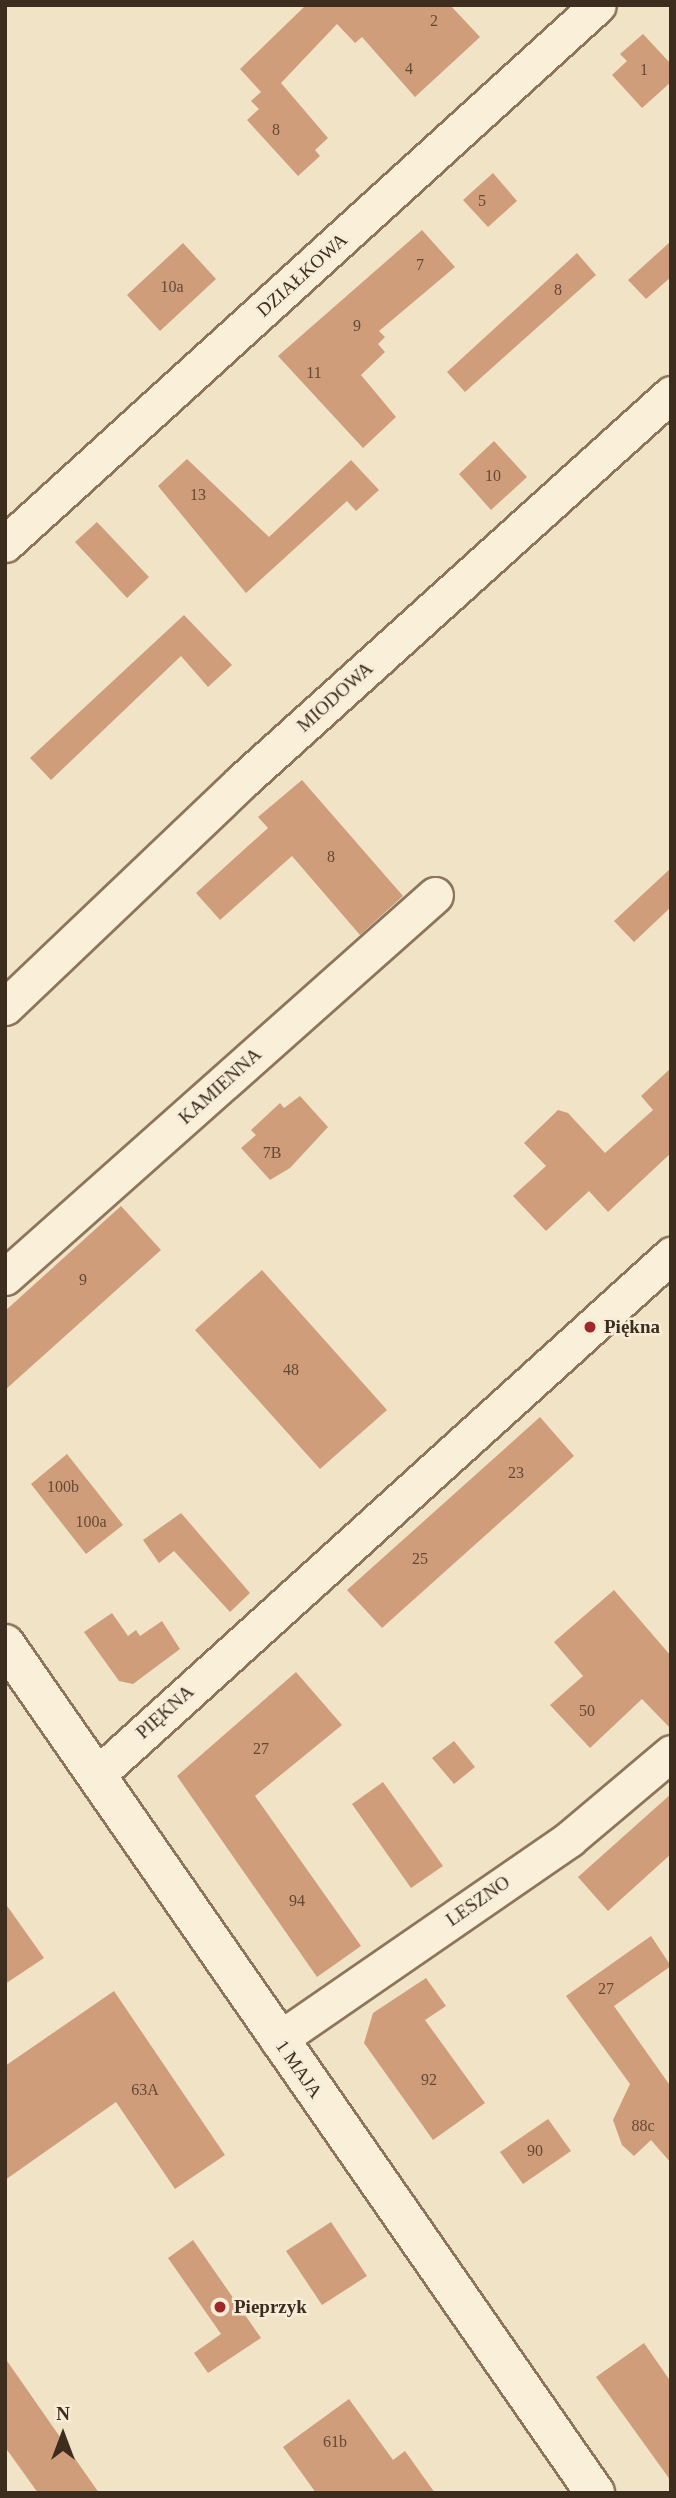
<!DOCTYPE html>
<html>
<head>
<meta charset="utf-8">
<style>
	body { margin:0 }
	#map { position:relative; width:676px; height:2498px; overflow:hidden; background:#f1e3c6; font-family:"Times New Roman",serif }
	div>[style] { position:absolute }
	.building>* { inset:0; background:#d09d7b }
	.roads { filter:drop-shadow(2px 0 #8d755b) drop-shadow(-2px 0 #8d755b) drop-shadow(0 2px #8d755b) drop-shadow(0 -2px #8d755b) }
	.minor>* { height:35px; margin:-17.5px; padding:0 17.5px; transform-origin:17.5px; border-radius:17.5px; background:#faf0da }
	.tertiary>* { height:38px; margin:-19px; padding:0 19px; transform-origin:19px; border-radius:19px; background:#faf0da }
	.dots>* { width:19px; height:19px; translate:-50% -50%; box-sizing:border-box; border:4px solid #f7edd6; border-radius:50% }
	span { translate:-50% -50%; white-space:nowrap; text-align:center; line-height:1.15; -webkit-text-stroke:5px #f7edd6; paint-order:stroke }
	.number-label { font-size:16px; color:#624936 }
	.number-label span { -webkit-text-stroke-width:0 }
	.street-label { font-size:19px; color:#3d2d1f }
	.poi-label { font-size:19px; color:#3d2d1f; font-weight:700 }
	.left { translate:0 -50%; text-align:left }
	.frame { position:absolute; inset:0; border:7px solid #3d2d1f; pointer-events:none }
	.north { position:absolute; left:28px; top:2400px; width:70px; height:70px; -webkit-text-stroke:5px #f7edd6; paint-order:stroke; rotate:0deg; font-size:19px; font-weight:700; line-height:28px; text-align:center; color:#3d2d1f }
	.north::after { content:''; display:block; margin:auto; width:24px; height:32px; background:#3d2d1f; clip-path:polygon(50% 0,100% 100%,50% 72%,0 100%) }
</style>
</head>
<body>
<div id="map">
	<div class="building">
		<i style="clip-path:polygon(306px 5px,450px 5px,480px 37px,415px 97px,362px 37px,355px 43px,337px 24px,281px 83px,328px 138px,315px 150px,320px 156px,298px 176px,247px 120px,259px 109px,251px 101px,261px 92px,240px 69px)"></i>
		<i style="clip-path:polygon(643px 34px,671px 64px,671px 82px,642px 108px,612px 75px,627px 61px,620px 54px)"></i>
		<i style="clip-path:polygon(493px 173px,517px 201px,488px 227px,463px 200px)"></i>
		<i style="clip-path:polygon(422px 230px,455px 267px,379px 331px,385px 337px,378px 344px,385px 352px,361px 375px,396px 417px,363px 448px,278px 356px)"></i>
		<i style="clip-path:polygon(671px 241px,671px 277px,646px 299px,628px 280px)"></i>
		<i style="clip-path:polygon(183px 243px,216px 279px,160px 331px,127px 295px)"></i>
		<i style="clip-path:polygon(577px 253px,596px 275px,465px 392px,447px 372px)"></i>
		<i style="clip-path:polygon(494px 441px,527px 477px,491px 510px,459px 474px)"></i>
		<i style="clip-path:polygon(187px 459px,269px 537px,351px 460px,379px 490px,356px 511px,347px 501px,246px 593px,158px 486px)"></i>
		<i style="clip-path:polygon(97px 522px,149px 577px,127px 598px,75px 542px)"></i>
		<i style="clip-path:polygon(184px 615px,232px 665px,208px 687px,181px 656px,51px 780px,30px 758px)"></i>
		<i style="clip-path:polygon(302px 780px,403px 896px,360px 935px,292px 856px,220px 920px,196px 893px,268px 828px,258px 817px)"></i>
		<i style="clip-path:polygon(671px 868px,671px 907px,634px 942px,614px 921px)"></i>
		<i style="clip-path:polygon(671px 1068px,671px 1153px,608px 1212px,589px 1191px,546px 1231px,513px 1196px,546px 1166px,524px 1143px,558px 1110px,568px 1113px,605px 1153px,653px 1110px,641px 1096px)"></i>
		<i style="clip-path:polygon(300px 1096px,328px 1127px,290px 1168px,270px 1180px,241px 1148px,256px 1135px,251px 1130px,280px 1103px,284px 1108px)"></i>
		<i style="clip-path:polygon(121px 1206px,161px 1250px,5px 1390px,5px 1311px)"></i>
		<i style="clip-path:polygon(262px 1270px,387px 1410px,320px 1469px,195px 1330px)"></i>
		<i style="clip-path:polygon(540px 1417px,574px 1456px,382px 1628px,347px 1590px)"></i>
		<i style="clip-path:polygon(67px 1454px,123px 1525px,86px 1554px,31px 1484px)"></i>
		<i style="clip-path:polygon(181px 1513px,250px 1593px,230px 1612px,174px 1551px,159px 1563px,143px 1540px)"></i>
		<i style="clip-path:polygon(614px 1590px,671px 1656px,671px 1729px,642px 1699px,590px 1748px,550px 1705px,583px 1676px,554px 1642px)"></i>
		<i style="clip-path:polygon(112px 1613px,128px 1636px,136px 1630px,140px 1636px,162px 1621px,180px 1649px,133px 1684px,119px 1681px,84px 1632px)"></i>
		<i style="clip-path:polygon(296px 1672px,342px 1725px,255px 1796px,361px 1946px,317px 1977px,177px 1776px)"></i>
		<i style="clip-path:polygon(454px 1741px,475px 1767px,454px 1784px,432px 1758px)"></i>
		<i style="clip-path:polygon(383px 1782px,443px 1866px,411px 1888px,352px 1804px)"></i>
		<i style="clip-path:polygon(671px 1794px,671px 1854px,608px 1911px,578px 1877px)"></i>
		<i style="clip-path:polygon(5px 1903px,44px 1958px,5px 1984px)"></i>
		<i style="clip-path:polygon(651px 1936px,671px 1966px,614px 2006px,671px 2087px,671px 2163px,651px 2140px,634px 2156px,622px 2145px,613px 2120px,630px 2084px,566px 1996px)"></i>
		<i style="clip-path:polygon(426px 1978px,446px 2006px,425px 2020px,485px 2103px,433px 2140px,364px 2043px,373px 2013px)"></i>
		<i style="clip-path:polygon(114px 1991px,225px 2155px,175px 2189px,116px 2102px,5px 2180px,5px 2066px)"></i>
		<i style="clip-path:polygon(548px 2119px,571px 2151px,523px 2184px,500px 2152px)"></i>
		<i style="clip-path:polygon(331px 2222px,367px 2276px,322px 2305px,286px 2251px)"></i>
		<i style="clip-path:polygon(193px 2240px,261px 2338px,208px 2373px,194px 2353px,221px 2334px,168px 2258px)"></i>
		<i style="clip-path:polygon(644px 2343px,671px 2382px,671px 2481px,596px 2377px)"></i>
		<i style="clip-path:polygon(5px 2358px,99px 2493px,38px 2493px,5px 2447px)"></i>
		<i style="clip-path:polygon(349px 2399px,393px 2460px,405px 2451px,435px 2493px,316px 2493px,283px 2447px)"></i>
	</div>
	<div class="roads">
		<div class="minor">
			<i style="left:5px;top:544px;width:801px;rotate:-42.27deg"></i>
			<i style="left:5px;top:1007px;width:326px;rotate:-43.6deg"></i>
			<i style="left:241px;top:782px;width:579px;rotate:-42.06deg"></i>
			<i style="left:5px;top:1277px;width:575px;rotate:-41.62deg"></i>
			<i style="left:97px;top:1775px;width:775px;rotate:-42.17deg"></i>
			<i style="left:278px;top:2040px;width:354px;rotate:-34.6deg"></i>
			<i style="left:569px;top:1839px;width:133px;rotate:-40.1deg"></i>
		</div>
		<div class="tertiary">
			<i style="left:5px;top:1644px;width:1034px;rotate:55.2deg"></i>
		</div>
	</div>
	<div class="dots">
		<i style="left:590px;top:1327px;background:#9f282a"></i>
		<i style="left:220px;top:2307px;background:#9f282a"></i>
	</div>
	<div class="number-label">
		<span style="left:434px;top:21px">2</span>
		<span style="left:409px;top:69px">4</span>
		<span style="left:644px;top:70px">1</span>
		<span style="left:276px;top:130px">8</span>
		<span style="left:482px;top:201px">5</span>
		<span style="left:420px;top:265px">7</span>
		<span style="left:172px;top:287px">10a</span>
		<span style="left:558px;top:290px">8</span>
		<span style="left:357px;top:326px">9</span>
		<span style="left:314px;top:373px">11</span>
		<span style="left:493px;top:476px">10</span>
		<span style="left:198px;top:495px">13</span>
		<span style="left:331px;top:857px">8</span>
		<span style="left:272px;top:1153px">7B</span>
		<span style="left:83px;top:1280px">9</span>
		<span style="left:291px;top:1370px">48</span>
		<span style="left:516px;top:1473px">23</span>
		<span style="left:63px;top:1487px">100b</span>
		<span style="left:91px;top:1522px">100a</span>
		<span style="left:420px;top:1559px">25</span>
		<span style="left:587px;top:1711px">50</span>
		<span style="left:261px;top:1749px">27</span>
		<span style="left:297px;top:1901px">94</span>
		<span style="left:606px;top:1989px">27</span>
		<span style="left:429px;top:2080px">92</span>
		<span style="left:145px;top:2090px">63A</span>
		<span style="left:643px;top:2126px">88c</span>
		<span style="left:535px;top:2151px">90</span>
		<span style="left:335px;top:2442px">61b</span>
	</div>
	<div class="street-label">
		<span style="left:302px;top:275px;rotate:-42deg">DZIAŁKOWA</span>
		<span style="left:335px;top:697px;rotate:-42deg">MIODOWA</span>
		<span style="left:220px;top:1086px;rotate:-42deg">KAMIENNA</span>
		<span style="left:165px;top:1712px;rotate:-42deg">PIĘKNA</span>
		<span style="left:478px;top:1901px;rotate:-35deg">LESZNO</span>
		<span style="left:299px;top:2069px;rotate:55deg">1 MAJA</span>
	</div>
	<div class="poi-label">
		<span class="left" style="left:604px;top:1327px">Piękna</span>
		<span class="left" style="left:234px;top:2307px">Pieprzyk</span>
	</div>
	<div class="frame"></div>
	<div class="north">N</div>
</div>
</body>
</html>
